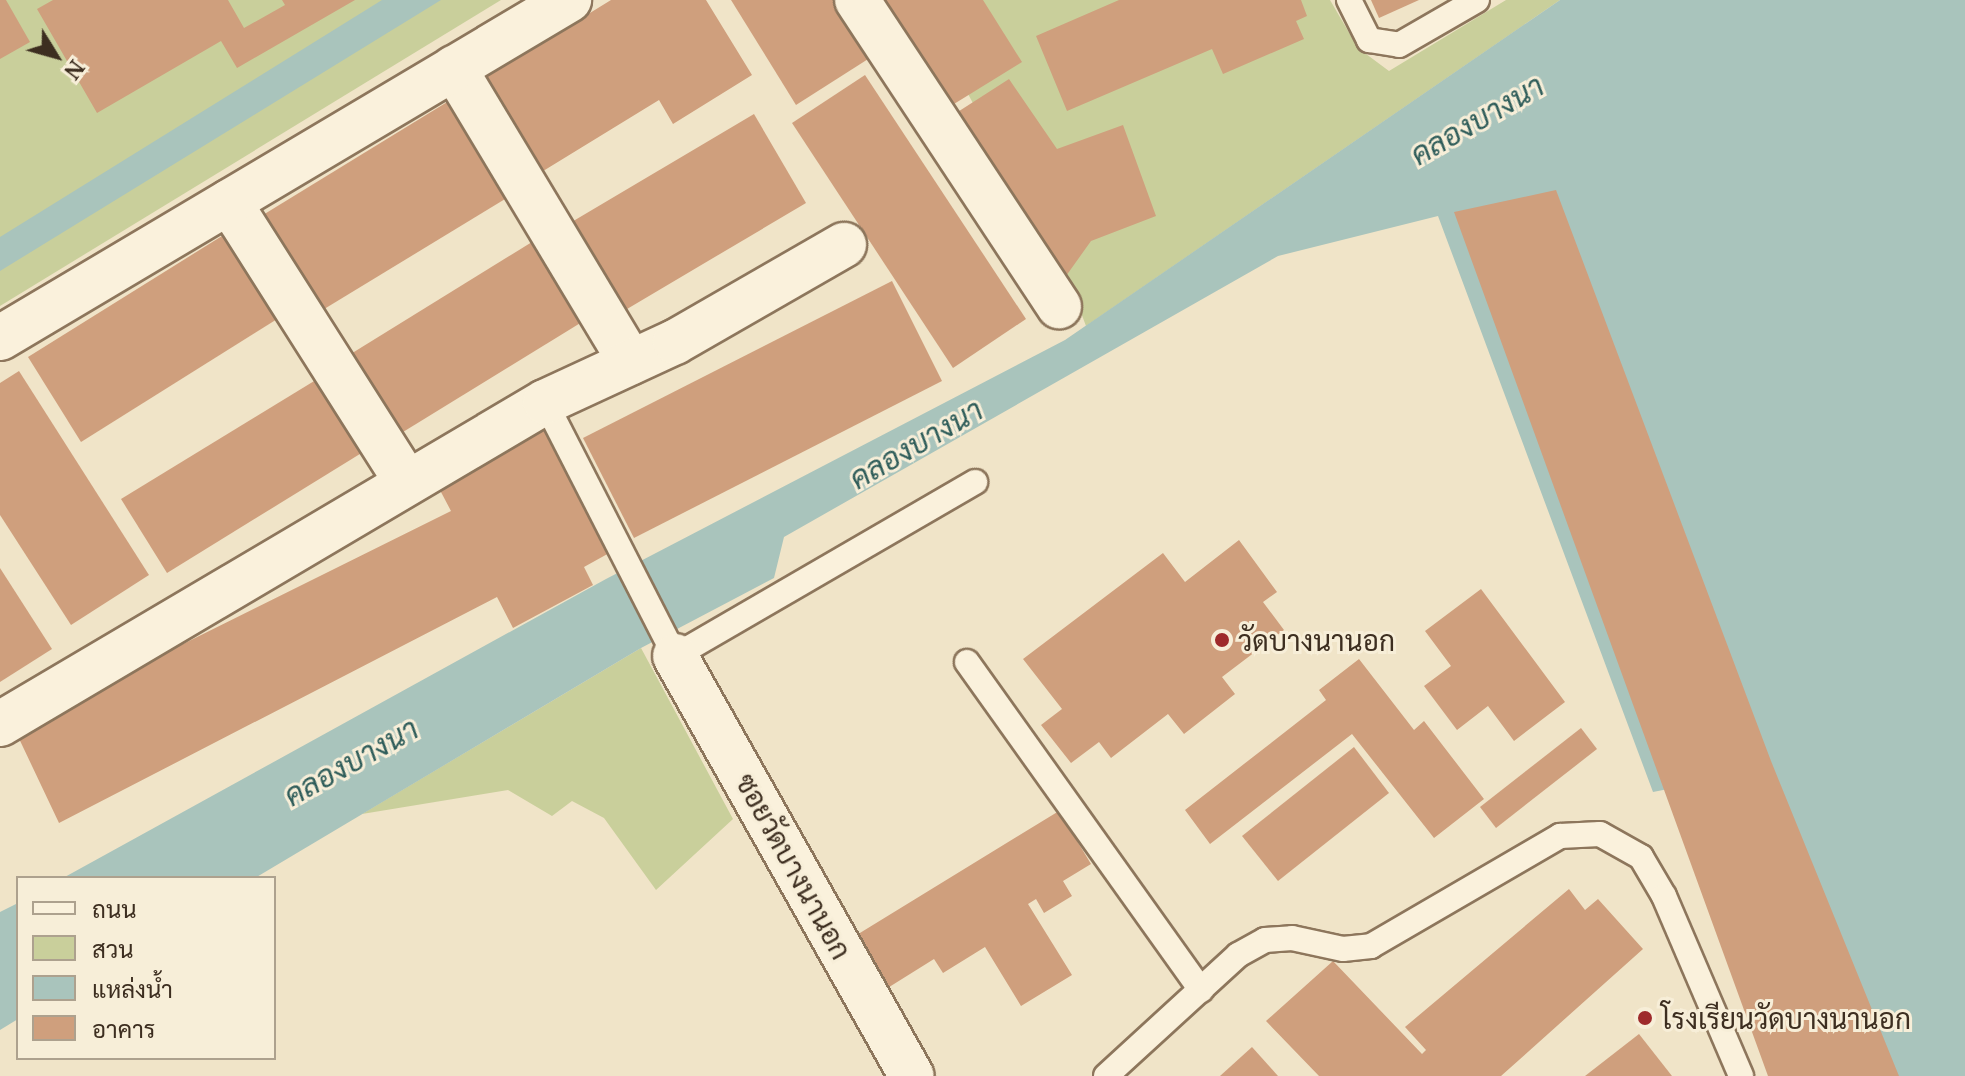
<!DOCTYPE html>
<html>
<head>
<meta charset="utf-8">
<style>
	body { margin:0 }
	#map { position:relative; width:1965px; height:1076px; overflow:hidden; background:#f0e4c8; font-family:"Noto Serif",Sarabun,serif }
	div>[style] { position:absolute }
	.green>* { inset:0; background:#c9cf9b }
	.water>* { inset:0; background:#a9c4bc }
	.building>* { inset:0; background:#cf9f7d }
	.roads { filter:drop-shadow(2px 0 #8d765c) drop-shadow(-2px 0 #8d765c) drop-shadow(0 2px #8d765c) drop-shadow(0 -2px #8d765c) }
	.lane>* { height:24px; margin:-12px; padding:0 12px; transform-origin:12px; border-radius:12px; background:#faf1dc }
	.street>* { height:44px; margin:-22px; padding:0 22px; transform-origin:22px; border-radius:22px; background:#faf1dc }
	.dots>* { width:22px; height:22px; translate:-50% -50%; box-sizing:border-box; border:4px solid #f7eed8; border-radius:50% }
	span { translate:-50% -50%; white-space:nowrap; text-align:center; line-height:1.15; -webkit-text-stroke:6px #f7eed8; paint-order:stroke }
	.poi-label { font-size:28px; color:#3d2e20 }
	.left { translate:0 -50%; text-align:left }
	.street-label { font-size:28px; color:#3d2e20 }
	.water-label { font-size:30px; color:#2f5d5a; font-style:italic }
	.legend { position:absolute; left:16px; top:876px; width:260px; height:184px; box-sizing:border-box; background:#f7eed8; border:2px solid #ada18e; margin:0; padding:10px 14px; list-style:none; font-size:24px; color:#3d2e20 }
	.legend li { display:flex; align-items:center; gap:16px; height:40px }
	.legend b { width:40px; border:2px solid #ada18e }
	.north { position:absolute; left:16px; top:16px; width:80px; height:80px; -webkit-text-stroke:6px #f7eed8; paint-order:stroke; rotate:127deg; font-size:22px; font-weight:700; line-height:32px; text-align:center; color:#3d2e20 }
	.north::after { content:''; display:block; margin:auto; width:28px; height:36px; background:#3d2e20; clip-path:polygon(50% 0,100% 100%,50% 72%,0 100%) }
</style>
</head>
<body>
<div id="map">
	<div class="green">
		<i style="clip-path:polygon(0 0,501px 0,0 306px)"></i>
		<i style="clip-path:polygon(918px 0,1330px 0,1358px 48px,1389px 71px,1506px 0,1560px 0,1086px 326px,1072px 289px)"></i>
		<i style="clip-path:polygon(641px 648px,733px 819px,656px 890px,604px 818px,572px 801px,552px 816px,508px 790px,362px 814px)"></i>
	</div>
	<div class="water">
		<i style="clip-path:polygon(382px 0,441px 0,0 271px,0 237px)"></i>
		<i style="clip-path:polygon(1560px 0,1965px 0,1965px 1076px,1801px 1076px,1744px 774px,1653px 792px,1438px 216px,1278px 256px,784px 537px,774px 578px,641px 648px,255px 878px,63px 878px,606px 579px,1065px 340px)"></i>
		<i style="clip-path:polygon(18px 903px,18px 1019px,0 1030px,0 912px)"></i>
	</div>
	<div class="building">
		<i style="clip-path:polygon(0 0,6px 0,30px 42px,0 59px)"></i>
		<i style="clip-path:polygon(53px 0,228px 0,244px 28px,285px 5px,282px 0,355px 0,237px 68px,221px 41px,97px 113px,37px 9px)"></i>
		<i style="clip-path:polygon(611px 0,706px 0,752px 75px,673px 124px,659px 100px,535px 176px,478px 82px)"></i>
		<i style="clip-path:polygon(731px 0,842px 0,876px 54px,796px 105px)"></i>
		<i style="clip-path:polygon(874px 0,983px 0,1022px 62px,941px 112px)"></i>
		<i style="clip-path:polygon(1119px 0,1301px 0,1307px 16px,1296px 21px,1304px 39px,1223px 74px,1212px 49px,1067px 111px,1036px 36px)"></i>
		<i style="clip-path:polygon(1371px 0,1419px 0,1379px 18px)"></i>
		<i style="clip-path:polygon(865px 75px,1026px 319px,953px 368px,792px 123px)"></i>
		<i style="clip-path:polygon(1009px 79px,1057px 149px,1123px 125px,1156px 216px,1091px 241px,1066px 276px,953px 115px)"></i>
		<i style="clip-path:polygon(457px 96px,515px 193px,316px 314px,258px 218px)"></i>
		<i style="clip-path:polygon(754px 114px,806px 203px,622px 312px,570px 223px)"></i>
		<i style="clip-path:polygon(1556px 190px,1771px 761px,1899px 1076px,1768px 1076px,1454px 212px)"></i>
		<i style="clip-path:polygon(230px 231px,282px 316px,81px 442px,28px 357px)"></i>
		<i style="clip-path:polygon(532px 242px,582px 322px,390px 440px,341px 360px)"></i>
		<i style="clip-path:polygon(892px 281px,942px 381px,634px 538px,583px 438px)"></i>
		<i style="clip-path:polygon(19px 371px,149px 575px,71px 625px,0 515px,0 383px)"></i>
		<i style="clip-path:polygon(324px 375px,368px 449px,167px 573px,121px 499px)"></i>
		<i style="clip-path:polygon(538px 415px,611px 552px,584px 567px,593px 585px,513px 628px,497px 597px,59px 823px,14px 728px,451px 511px,432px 475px)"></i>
		<i style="clip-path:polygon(1239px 540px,1277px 592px,1263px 602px,1284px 630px,1222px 677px,1235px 694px,1184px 734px,1168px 714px,1111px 758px,1099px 742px,1071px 763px,1041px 725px,1062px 709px,1023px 659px,1163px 553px,1185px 582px)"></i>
		<i style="clip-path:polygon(0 568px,52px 649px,0 682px)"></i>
		<i style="clip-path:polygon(1481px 589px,1565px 702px,1514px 741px,1488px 706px,1457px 730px,1424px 686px,1451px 666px,1425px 631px)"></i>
		<i style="clip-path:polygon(1359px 659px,1414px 730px,1424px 721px,1484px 799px,1434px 838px,1352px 734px,1210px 844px,1185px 810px,1326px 700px,1319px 690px)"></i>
		<i style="clip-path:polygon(1581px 728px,1597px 749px,1496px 828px,1480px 807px)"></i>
		<i style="clip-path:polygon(1354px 747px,1389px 793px,1278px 881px,1242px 836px)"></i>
		<i style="clip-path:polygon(1059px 811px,1091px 864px,1063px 881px,1072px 896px,1044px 913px,1036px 899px,1028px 904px,1072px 975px,1021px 1006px,985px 947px,943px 973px,934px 959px,886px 989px,855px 936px)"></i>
		<i style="clip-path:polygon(1569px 889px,1585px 910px,1598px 899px,1643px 949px,1501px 1076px,1319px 1076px,1266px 1021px,1333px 961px,1422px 1054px,1426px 1050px,1405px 1027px)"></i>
		<i style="clip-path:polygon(1639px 1034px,1672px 1076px,1585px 1076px)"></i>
		<i style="clip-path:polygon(1252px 1047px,1278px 1076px,1220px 1076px)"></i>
	</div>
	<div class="roads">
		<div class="lane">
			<i style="left:1349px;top:0;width:45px;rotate:63.4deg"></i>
			<i style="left:1369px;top:40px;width:30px;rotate:9deg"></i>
			<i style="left:1399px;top:45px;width:90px;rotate:-30deg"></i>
			<i style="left:545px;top:402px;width:285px;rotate:62.9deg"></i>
			<i style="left:675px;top:656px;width:347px;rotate:-30.1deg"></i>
			<i style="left:967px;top:662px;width:403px;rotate:54.5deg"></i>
			<i style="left:1106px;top:1076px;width:179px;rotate:-42.5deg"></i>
			<i style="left:1238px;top:955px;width:31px;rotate:-29deg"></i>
			<i style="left:1265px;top:940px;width:27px;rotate:-4deg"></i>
			<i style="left:1292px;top:938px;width:52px;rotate:12.2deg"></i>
			<i style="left:1343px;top:949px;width:28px;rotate:-6deg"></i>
			<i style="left:1371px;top:946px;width:219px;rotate:-30.2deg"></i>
			<i style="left:1560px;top:836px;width:40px;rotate:-2.9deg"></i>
			<i style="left:1600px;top:834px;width:47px;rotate:29.3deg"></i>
			<i style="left:1641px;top:857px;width:45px;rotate:59.5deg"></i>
			<i style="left:1664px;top:896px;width:196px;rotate:66.8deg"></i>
		</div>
		<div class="street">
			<i style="left:857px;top:0;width:367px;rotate:56.6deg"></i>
			<i style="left:454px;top:68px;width:343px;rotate:59deg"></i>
			<i style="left:229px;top:202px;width:332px;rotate:57.6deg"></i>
			<i style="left:0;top:338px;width:662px;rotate:-30.71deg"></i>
			<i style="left:675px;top:656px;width:482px;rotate:60.6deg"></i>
			<i style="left:0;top:724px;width:633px;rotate:-30.58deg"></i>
			<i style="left:545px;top:402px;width:143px;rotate:-24.8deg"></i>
			<i style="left:675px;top:342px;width:195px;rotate:-29.9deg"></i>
		</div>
	</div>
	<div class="dots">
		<i style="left:1222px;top:640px;background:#9e2a2b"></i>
		<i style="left:1645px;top:1018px;background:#9e2a2b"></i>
	</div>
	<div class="poi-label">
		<span class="left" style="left:1238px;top:640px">วัดบางนานอก</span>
		<span class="left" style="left:1661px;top:1018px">โรงเรียนวัดบางนานอก</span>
	</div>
	<div class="street-label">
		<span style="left:794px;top:866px;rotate:61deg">ซอยวัดบางนานอก</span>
	</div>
	<div class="water-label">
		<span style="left:1477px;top:120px;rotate:-30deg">คลองบางนา</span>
		<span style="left:916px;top:444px;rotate:-30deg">คลองบางนา</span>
		<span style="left:351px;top:762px;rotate:-29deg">คลองบางนา</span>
	</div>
	<ul class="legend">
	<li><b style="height:10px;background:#faf1dc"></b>ถนน</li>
	<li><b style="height:22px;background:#c9cf9b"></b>สวน</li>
	<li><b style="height:22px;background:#a9c4bc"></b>แหล่งน้ำ</li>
	<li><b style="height:22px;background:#cf9f7d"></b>อาคาร</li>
	</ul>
	<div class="north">N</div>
</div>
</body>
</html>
